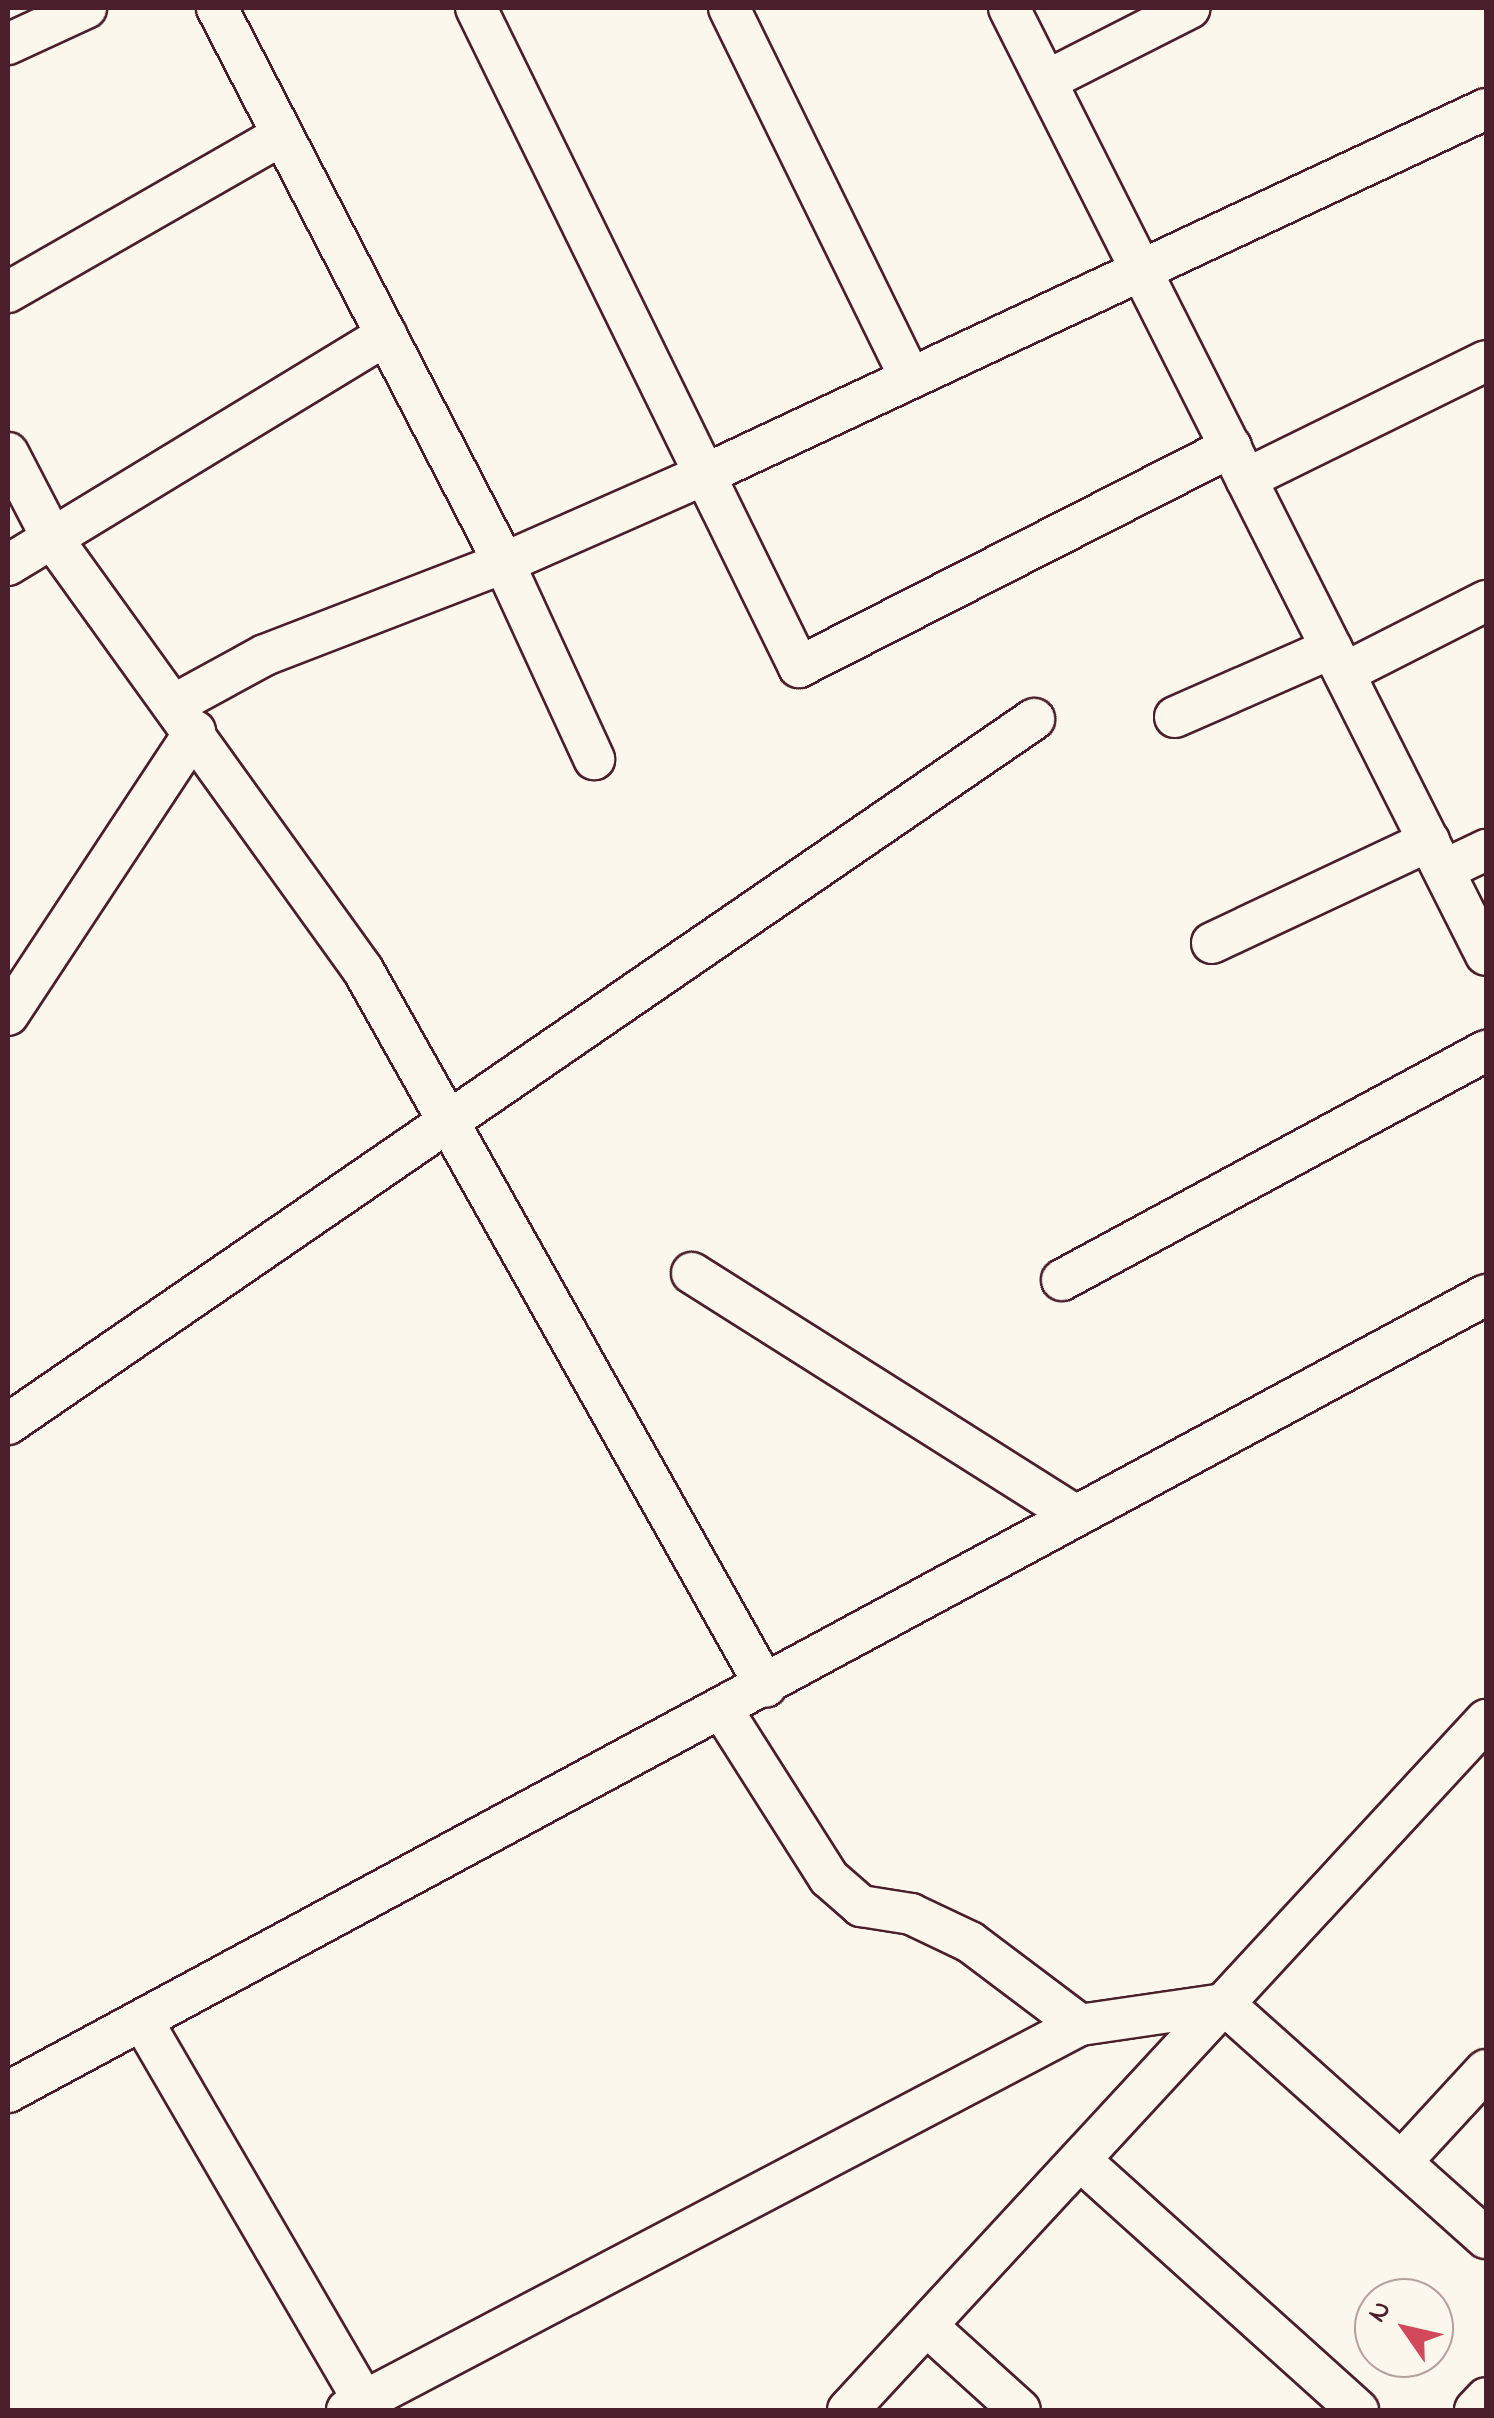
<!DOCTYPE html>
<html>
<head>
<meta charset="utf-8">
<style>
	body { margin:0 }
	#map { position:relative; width:1494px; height:2418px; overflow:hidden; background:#fbf7ec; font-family:"Indie Flower",sans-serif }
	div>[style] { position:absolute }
	.roads { filter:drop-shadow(2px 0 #4a1f2b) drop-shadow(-2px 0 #4a1f2b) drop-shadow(0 2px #4a1f2b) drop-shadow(0 -2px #4a1f2b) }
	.minor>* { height:40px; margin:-20px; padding:0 20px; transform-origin:20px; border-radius:20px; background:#fbf7ec }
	span { translate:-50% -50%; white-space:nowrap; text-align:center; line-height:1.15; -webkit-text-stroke:8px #fbf7ec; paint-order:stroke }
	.frame { position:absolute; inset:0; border:10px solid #4a1f2b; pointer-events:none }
	.north { position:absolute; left:1354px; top:2278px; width:100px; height:100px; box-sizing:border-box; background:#fbf7ec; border:2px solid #b4a19f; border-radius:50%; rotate:304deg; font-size:28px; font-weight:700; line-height:40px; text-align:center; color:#4a1f2b }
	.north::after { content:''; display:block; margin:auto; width:35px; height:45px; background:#d1495b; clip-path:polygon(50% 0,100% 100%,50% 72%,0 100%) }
</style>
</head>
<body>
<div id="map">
	<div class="roads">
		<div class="minor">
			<i style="left:217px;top:8px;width:625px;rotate:62.66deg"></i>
			<i style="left:504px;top:563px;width:216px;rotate:65.3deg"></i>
			<i style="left:476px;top:8px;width:734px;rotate:63.89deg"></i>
			<i style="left:799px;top:667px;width:485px;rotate:-27deg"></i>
			<i style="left:729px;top:8px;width:411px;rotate:63.9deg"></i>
			<i style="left:1009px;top:8px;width:1060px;rotate:63.27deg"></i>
			<i style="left:8px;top:44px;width:86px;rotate:-24.8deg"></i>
			<i style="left:1046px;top:81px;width:161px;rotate:-26.9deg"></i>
			<i style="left:8px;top:292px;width:316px;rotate:-29.8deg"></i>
			<i style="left:8px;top:453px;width:96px;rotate:62.6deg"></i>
			<i style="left:52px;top:538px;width:532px;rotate:54.25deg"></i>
			<i style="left:363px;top:970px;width:822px;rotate:60.66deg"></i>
			<i style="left:1246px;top:479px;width:267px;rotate:-26.2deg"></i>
			<i style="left:8px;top:565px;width:443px;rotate:-31.3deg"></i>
			<i style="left:1344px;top:673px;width:159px;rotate:-26.9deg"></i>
			<i style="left:175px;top:704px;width:102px;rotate:-28.6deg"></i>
			<i style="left:265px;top:655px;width:256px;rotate:-21.1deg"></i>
			<i style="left:504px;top:563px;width:221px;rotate:-23.8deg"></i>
			<i style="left:706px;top:474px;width:861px;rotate:-25.08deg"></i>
			<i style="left:1175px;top:717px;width:171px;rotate:-23.7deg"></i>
			<i style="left:1444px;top:870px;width:47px;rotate:-25.5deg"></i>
			<i style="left:1212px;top:943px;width:240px;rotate:-25.2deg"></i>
			<i style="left:8px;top:1015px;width:340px;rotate:-56.6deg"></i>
			<i style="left:692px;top:1273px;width:454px;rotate:32.3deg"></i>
			<i style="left:1062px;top:1280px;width:482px;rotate:-28.4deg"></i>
			<i style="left:8px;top:1424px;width:1245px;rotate:-34.49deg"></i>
			<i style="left:723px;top:1711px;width:198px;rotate:57.6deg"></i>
			<i style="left:829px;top:1878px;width:43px;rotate:41.2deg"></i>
			<i style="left:861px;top:1906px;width:51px;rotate:9.1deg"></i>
			<i style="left:911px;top:1914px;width:65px;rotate:25.4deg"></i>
			<i style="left:970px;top:1942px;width:138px;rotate:37deg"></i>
			<i style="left:1080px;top:2025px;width:146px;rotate:-8.3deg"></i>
			<i style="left:1224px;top:2004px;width:351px;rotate:41.8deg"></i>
			<i style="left:142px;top:2020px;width:451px;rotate:59.8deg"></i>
			<i style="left:8px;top:2092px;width:1679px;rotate:-28.34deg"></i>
			<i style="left:1080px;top:2160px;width:374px;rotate:42deg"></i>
			<i style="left:1401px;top:2162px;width:125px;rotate:-47.3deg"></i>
			<i style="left:927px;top:2326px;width:125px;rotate:42.1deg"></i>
			<i style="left:347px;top:2410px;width:828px;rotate:-27.71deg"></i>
			<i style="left:848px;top:2410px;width:940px;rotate:-47.24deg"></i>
			<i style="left:1475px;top:2410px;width:16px;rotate:-47deg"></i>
		</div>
	</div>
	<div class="frame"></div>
	<div class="north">N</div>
</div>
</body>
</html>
